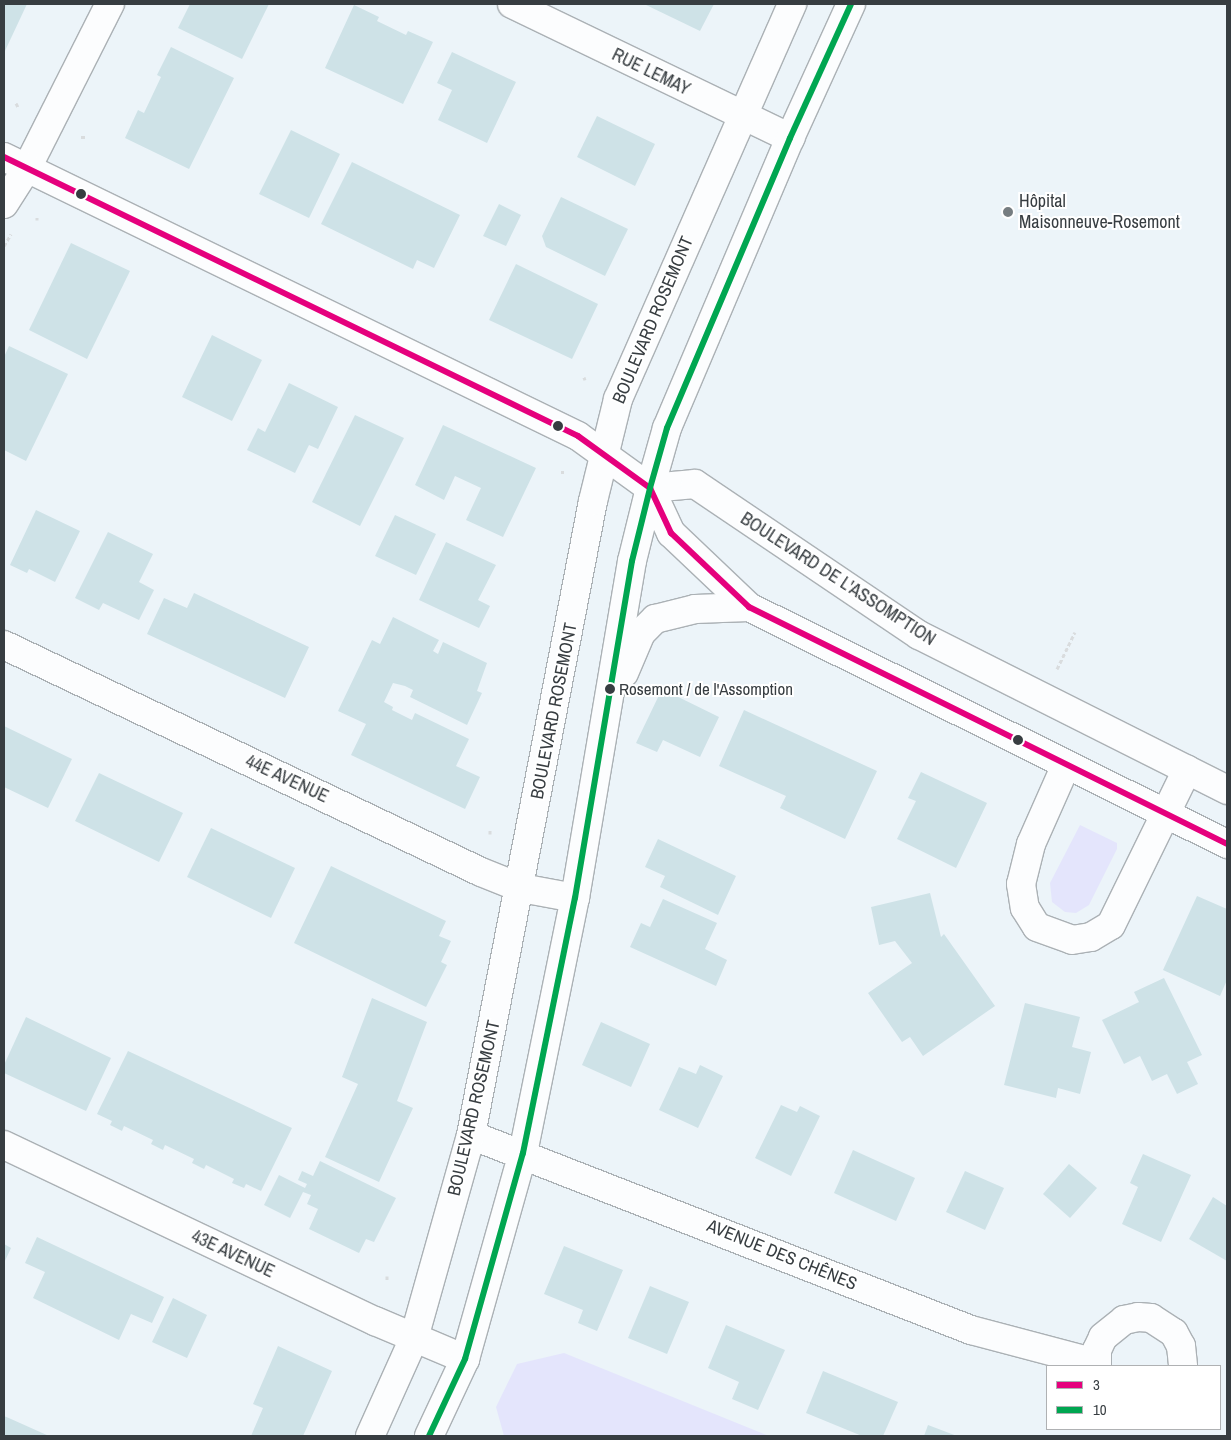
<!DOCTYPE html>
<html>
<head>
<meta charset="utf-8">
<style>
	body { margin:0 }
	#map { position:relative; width:1231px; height:1440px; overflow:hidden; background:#ecf4f9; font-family:"Archivo Narrow",sans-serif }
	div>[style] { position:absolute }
	.green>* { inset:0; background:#e4e5fc }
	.building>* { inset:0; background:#cee2e7 }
	.path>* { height:3px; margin-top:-1.5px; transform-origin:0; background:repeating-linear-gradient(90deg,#d9dcde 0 4px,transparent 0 6.5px) }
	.roads { filter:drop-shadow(1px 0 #abb1b5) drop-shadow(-1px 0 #abb1b5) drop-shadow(0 1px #abb1b5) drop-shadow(0 -1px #abb1b5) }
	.street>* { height:28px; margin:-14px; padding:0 14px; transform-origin:14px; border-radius:14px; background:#fcfdfe }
	.secondary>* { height:28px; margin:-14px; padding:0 14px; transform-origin:14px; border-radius:14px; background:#fcfdfe }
	.bus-1>* { height:6px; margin:-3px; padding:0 3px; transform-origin:3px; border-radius:3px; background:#e5007d }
	.bus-2>* { height:6px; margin:-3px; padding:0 3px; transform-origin:3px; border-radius:3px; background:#00a651 }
	.dots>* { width:14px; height:14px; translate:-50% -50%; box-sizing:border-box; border:2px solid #fff; border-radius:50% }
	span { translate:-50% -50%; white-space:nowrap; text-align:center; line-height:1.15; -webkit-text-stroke:4px #fff; paint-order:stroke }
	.bus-label { font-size:17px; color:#373d41 }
	.left { translate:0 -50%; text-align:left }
	.street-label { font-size:18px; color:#373d41 }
	.poi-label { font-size:18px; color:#373d41 }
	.frame { position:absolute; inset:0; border:5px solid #373d41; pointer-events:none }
	.legend { position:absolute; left:1046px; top:1365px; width:175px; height:65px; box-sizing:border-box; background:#fff; border:1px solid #afb1b3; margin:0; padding:6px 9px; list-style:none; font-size:15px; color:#373d41 }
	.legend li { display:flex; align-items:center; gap:10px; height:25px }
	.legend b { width:25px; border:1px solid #afb1b3 }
</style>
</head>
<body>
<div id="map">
	<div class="green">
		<i style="clip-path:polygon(1080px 825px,1117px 843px,1117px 849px,1089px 905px,1076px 913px,1065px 912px,1052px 902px,1050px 883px)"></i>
		<i style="clip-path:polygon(564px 1353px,769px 1436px,504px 1436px,496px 1407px,517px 1364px)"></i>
	</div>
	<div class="building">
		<i style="clip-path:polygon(4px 4px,27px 4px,4px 53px)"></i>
		<i style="clip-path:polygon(190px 4px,269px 4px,242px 59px,178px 28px)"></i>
		<i style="clip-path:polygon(644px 4px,714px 4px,700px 31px)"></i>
		<i style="clip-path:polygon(354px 5px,379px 17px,377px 21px,406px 35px,408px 31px,433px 42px,403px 104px,325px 68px)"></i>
		<i style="clip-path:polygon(171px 47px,234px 78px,189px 169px,125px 138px,138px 110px,144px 113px,161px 77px,157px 75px)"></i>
		<i style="clip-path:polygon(452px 52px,516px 82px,487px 143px,438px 120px,452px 90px,437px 83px)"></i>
		<i style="clip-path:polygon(597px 116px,655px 144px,635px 186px,577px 157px)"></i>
		<i style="clip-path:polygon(291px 130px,340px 154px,309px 218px,259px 194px)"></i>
		<i style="clip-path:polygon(352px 162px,460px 215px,434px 268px,417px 260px,413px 269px,321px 224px)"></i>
		<i style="clip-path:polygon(561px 197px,628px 229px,605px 276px,546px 247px,542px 236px)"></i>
		<i style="clip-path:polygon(499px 204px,521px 215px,506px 246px,483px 236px)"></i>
		<i style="clip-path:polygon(71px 243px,130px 271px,87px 359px,29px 330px)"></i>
		<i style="clip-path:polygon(516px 264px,598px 304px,572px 359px,489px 320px)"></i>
		<i style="clip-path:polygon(212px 335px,262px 360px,232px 421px,182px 397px)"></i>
		<i style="clip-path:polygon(9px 346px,68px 374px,26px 461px,4px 450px,4px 357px)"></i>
		<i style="clip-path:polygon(289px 383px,338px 407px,318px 449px,309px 445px,295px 473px,247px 450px,258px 428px,265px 432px)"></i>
		<i style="clip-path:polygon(355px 415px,404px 438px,360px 526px,312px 502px)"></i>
		<i style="clip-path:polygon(443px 425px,536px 468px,503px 537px,466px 520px,481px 488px,455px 476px,444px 500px,415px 485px)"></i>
		<i style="clip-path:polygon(36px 510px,80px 531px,55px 582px,29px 569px,27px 573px,10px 565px)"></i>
		<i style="clip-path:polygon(395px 515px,436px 534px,416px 575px,375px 556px)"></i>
		<i style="clip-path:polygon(108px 532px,153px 554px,139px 582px,154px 590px,139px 620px,103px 603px,99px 610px,75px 598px)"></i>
		<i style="clip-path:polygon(446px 542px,496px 565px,478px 600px,490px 606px,479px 628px,419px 600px)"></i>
		<i style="clip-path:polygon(194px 593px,309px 647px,285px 698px,147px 634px,164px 598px,187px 608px)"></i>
		<i style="clip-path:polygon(393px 617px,439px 640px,433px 651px,438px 654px,443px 642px,487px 663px,477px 691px,482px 693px,467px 725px,410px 697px,413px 690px,405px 686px,393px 683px,384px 702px,393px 707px,392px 710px,412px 720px,415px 713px,469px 739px,456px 766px,480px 777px,465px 809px,351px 755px,366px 724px,338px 711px,372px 640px,380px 644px)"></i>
		<i style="clip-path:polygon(662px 689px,719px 717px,700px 757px,663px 740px,657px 752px,636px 743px)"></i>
		<i style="clip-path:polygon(744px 710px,877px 771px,845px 839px,780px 808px,786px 796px,719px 766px)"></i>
		<i style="clip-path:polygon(4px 726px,72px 759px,48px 808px,4px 787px)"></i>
		<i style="clip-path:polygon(921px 772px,987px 803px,956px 868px,897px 839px,916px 801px,908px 798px)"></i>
		<i style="clip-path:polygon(99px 773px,183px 813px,159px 862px,75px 821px)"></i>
		<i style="clip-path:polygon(211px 828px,295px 868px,271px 918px,187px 877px)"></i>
		<i style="clip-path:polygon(658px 839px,736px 876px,718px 915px,660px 887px,665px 876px,645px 867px)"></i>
		<i style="clip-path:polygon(331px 866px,446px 921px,439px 936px,451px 941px,441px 962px,447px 965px,426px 1007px,294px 943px)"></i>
		<i style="clip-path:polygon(930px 893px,941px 937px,944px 934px,995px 1006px,923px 1056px,910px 1037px,902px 1042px,868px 993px,912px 963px,895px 941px,879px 945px,871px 907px)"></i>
		<i style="clip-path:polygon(1197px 896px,1227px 909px,1227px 980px,1220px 996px,1163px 970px)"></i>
		<i style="clip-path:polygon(663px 899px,717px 923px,705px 949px,727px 960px,716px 986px,630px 947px,641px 923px,650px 927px)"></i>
		<i style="clip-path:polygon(1164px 978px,1202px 1055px,1187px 1062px,1198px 1084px,1177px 1094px,1167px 1074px,1152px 1081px,1140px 1056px,1124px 1064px,1102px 1020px,1139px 1002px,1134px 992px)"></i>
		<i style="clip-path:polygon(372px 998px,427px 1022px,397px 1101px,413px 1108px,379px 1182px,325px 1157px,358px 1084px,342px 1077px)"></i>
		<i style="clip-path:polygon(1025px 1003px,1080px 1017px,1072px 1047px,1091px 1052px,1080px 1094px,1058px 1088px,1056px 1098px,1004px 1085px)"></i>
		<i style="clip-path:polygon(26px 1017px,111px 1058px,86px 1111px,4px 1073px,4px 1065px)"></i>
		<i style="clip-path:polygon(601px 1022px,650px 1044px,631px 1087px,582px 1065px)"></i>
		<i style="clip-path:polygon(128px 1051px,292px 1128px,261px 1191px,246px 1184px,244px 1188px,232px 1183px,234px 1179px,206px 1165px,204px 1169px,192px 1163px,194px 1159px,165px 1145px,163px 1150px,151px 1144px,153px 1140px,124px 1126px,122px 1131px,110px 1125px,112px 1121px,97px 1114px)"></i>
		<i style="clip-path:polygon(700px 1065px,723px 1076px,698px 1128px,659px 1110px,679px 1067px,696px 1074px)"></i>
		<i style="clip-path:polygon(781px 1105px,797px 1112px,800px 1106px,820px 1116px,791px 1176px,755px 1158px)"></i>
		<i style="clip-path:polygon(853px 1150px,915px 1178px,896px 1221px,834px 1193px)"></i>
		<i style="clip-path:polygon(1143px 1154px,1191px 1175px,1161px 1242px,1122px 1224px,1138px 1187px,1130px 1183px)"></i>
		<i style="clip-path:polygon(320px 1161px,396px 1198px,374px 1242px,366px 1239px,359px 1253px,309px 1229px,318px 1209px,307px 1204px,311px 1195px,303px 1192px,290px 1218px,264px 1205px,279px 1175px,305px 1188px,307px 1184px,298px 1180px,302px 1171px,313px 1176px)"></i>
		<i style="clip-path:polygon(1069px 1164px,1097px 1188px,1070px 1218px,1043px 1194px)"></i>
		<i style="clip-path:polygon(965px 1171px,1004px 1188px,985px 1230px,946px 1212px)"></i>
		<i style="clip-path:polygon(1213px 1197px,1227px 1206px,1227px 1261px,1189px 1239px)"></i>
		<i style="clip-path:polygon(37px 1237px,164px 1297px,152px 1323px,131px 1314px,119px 1340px,33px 1298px,45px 1272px,25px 1263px)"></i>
		<i style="clip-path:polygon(4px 1244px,11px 1248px,4px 1263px)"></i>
		<i style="clip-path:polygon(564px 1246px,623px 1270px,597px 1331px,578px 1323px,583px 1310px,544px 1294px)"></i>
		<i style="clip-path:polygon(650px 1286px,689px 1302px,667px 1354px,628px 1338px)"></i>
		<i style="clip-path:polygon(173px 1298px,207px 1315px,187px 1358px,152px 1342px)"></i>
		<i style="clip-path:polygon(726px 1325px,785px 1350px,758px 1410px,732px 1399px,739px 1382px,708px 1368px)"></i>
		<i style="clip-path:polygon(278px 1346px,332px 1371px,303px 1436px,251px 1436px,263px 1408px,253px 1404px)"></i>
		<i style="clip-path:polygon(823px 1371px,898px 1402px,883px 1436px,862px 1436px,806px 1413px)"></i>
		<i style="clip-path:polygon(4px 1416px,11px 1419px,49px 1436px,4px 1436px)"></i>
		<i style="clip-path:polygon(928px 1425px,957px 1436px,924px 1436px)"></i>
	</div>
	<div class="path">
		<i style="left:16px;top:103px;width:4px;rotate:63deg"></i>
		<i style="left:81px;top:137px;width:4px"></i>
		<i style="left:37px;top:217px;width:3px;rotate:90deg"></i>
		<i style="left:4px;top:246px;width:14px;rotate:-60deg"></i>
		<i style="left:584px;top:377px;width:3px;rotate:72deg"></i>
		<i style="left:561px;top:472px;width:3px"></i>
		<i style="left:1057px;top:669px;width:41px;rotate:-64.1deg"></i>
		<i style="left:490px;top:834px;width:4px;rotate:-90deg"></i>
		<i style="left:387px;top:1276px;width:4px;rotate:90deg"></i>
	</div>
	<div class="roads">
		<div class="street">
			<i style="left:512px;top:4px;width:309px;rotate:25.7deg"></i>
			<i style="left:27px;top:168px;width:184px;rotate:-63.2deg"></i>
			<i style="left:4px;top:645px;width:528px;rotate:25.45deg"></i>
			<i style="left:481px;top:872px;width:43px;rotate:21.8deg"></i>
			<i style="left:521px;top:888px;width:55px;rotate:10.5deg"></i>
			<i style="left:1066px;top:765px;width:86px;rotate:113.9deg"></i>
			<i style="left:1031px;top:844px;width:41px;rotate:104deg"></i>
			<i style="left:1021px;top:884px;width:24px;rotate:81deg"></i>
			<i style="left:1025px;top:908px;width:22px;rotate:58deg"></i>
			<i style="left:1037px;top:927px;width:37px;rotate:20deg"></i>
			<i style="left:1072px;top:940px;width:19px;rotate:-9deg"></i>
			<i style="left:1091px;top:937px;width:23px;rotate:-31deg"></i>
			<i style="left:1111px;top:925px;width:173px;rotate:-63.9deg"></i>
			<i style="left:471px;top:1135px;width:537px;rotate:21.31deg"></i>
			<i style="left:971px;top:1330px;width:129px;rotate:14.8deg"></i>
			<i style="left:4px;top:1145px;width:411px;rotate:25.4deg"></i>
			<i style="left:375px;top:1321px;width:98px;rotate:22.9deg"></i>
			<i style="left:1097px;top:1366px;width:16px;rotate:-90deg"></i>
			<i style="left:1097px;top:1350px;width:14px;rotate:-65deg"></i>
			<i style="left:1103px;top:1337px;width:27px;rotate:-39deg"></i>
			<i style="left:1124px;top:1320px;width:14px;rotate:-12deg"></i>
			<i style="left:1138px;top:1317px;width:13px;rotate:4deg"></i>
			<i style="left:1151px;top:1318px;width:27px;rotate:33deg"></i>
			<i style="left:1174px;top:1333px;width:15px;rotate:62deg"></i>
			<i style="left:1181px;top:1346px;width:20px;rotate:84deg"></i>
		</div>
		<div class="secondary">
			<i style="left:4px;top:157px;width:638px;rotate:25.92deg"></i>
			<i style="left:578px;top:436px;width:89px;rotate:35.8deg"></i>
			<i style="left:650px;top:488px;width:50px;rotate:65deg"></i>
			<i style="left:671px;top:533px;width:108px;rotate:43.5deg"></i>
			<i style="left:749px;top:607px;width:534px;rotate:26.37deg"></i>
			<i style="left:4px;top:204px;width:43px;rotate:-57.4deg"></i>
			<i style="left:650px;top:488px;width:45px;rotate:-5.1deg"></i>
			<i style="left:695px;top:484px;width:270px;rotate:34deg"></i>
			<i style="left:919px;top:635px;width:345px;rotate:26.7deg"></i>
			<i style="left:624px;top:673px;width:43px;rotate:-67deg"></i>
			<i style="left:641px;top:633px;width:20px;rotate:-45deg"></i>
			<i style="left:655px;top:619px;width:41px;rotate:-14deg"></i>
			<i style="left:695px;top:609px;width:54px;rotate:-2.1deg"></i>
			<i style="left:370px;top:1436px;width:107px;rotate:-65.8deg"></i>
			<i style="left:414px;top:1338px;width:211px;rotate:-74.3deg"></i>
			<i style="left:471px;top:1135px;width:646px;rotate:-79.11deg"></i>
			<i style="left:593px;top:501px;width:105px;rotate:-76.2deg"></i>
			<i style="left:618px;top:399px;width:432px;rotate:-66.2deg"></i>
			<i style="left:429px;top:1436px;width:85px;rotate:-64.9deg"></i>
			<i style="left:465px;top:1359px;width:214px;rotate:-74.3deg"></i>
			<i style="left:523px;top:1153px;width:260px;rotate:-78.5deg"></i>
			<i style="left:575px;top:898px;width:342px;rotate:-80.4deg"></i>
			<i style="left:632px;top:561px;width:75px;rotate:-76.1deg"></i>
			<i style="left:650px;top:488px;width:62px;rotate:-74.2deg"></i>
			<i style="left:667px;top:428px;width:315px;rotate:-67deg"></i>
			<i style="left:790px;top:138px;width:147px;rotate:-65.5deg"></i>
		</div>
	</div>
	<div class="bus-1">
		<i style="left:4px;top:157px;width:638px;rotate:25.92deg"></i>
		<i style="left:578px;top:436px;width:89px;rotate:35.8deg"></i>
		<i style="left:650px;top:488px;width:50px;rotate:65deg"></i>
		<i style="left:671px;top:533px;width:108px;rotate:43.5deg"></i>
		<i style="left:749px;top:607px;width:534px;rotate:26.37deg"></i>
	</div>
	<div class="bus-2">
		<i style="left:429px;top:1436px;width:85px;rotate:-64.9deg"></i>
		<i style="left:465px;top:1359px;width:214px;rotate:-74.3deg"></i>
		<i style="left:523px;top:1153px;width:260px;rotate:-78.5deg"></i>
		<i style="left:575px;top:898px;width:342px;rotate:-80.4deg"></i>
		<i style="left:632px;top:561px;width:75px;rotate:-76.1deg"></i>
		<i style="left:650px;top:488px;width:62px;rotate:-74.2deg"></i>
		<i style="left:667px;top:428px;width:315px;rotate:-67deg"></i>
		<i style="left:790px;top:138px;width:147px;rotate:-65.5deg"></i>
	</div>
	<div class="dots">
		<i style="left:81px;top:194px;background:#373d41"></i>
		<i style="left:1008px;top:212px;background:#767d81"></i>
		<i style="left:558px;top:426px;background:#373d41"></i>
		<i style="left:610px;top:689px;background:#373d41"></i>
		<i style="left:1018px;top:740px;background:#373d41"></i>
	</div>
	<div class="bus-label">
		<span class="left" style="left:619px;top:689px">Rosemont / de l'Assomption</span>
	</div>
	<div class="street-label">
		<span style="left:651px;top:72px;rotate:26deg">RUE LEMAY</span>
		<span style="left:653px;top:320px;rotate:-67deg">BOULEVARD ROSEMONT</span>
		<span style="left:838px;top:579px;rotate:33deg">BOULEVARD DE L'ASSOMPTION</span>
		<span style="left:554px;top:711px;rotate:-79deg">BOULEVARD ROSEMONT</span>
		<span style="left:287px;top:779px;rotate:25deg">44E AVENUE</span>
		<span style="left:474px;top:1108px;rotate:-77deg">BOULEVARD ROSEMONT</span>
		<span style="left:233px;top:1254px;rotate:25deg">43E AVENUE</span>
		<span style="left:782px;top:1255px;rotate:22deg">AVENUE DES CHÊNES</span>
	</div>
	<div class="poi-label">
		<span class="left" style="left:1019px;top:212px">Hôpital<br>Maisonneuve-Rosemont</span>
	</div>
	<div class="frame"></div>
	<ul class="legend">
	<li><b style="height:6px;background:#e5007d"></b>3</li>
	<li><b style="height:6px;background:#00a651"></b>10</li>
	</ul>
</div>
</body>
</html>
